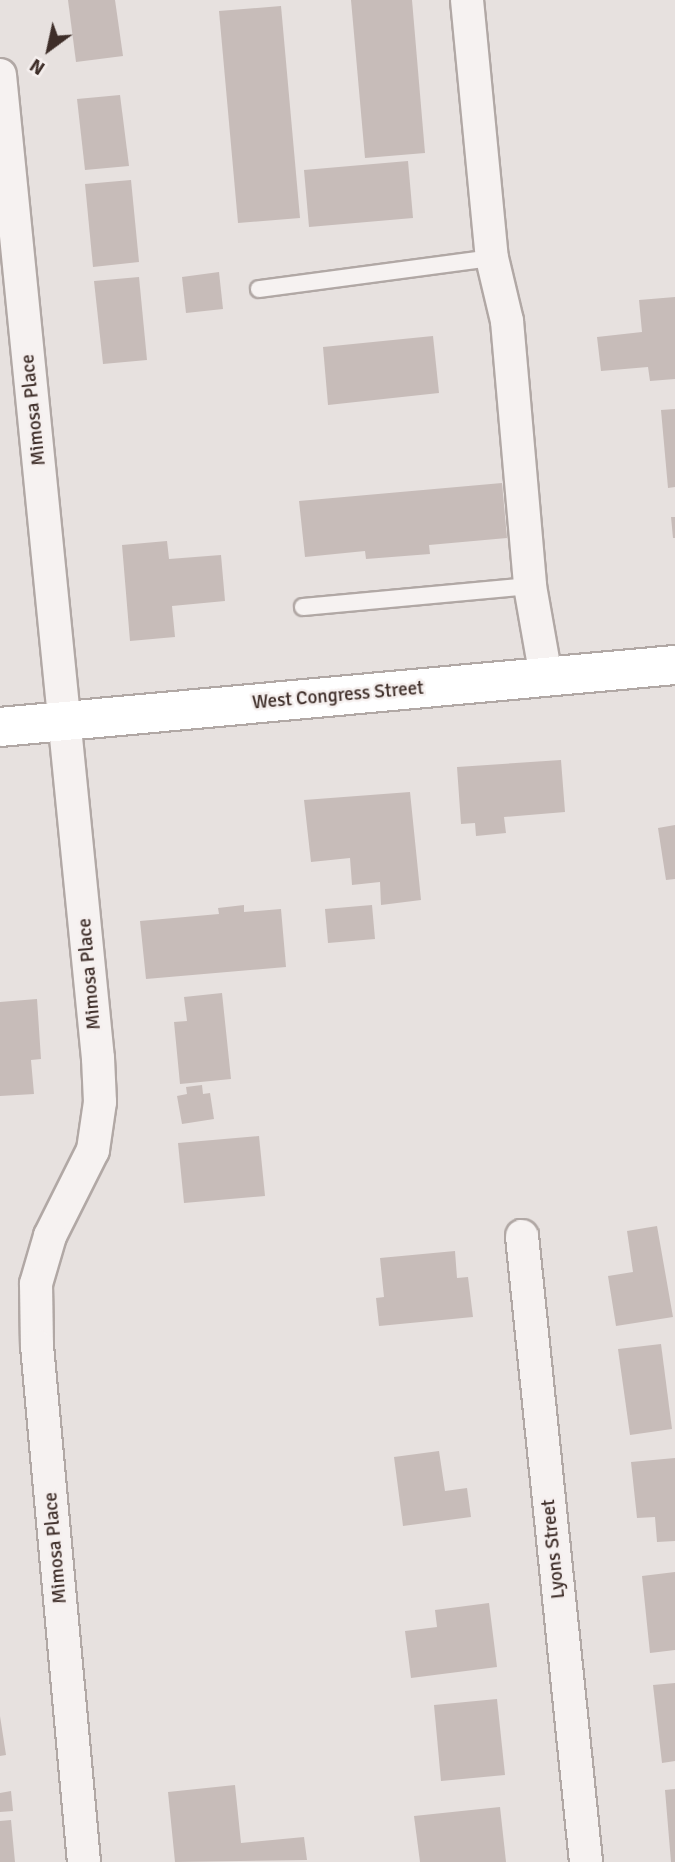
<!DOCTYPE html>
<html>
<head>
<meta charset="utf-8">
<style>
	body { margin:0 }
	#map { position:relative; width:675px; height:1862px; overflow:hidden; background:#e7e1df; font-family:Signika,sans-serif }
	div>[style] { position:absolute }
	.building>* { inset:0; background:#c7bcb9 }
	.roads { filter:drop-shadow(2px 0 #b1a8a5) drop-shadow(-2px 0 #b1a8a5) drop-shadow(0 2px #b1a8a5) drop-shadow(0 -2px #b1a8a5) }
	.lane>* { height:16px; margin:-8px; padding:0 8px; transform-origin:8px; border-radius:8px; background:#f6f2f1 }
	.street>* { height:32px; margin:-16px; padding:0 16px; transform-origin:16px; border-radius:16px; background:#f6f2f1 }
	.secondary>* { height:38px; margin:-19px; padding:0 19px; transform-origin:19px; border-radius:19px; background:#fff }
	span { translate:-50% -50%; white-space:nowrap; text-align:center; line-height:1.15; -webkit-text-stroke:5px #f5efee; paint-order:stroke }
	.street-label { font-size:19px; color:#3e2e29 }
	.north { position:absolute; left:14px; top:14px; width:70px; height:70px; -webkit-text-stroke:5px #f5efee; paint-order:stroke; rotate:213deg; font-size:19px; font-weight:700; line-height:28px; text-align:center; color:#3e2e29 }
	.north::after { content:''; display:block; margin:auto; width:24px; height:32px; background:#3e2e29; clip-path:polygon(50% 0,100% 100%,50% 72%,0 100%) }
</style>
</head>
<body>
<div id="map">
	<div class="building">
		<i style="clip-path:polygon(68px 0,115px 0,123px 56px,76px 62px)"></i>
		<i style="clip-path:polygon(351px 0,412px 0,425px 153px,365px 158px)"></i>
		<i style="clip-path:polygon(281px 6px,300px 218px,238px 223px,219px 11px)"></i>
		<i style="clip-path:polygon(120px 95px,129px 166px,85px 170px,77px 99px)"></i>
		<i style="clip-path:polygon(408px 161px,413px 218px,309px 227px,304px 170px)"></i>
		<i style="clip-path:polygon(131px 180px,139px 262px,93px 267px,85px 184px)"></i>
		<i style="clip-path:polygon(219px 272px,223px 309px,186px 313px,182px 277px)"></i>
		<i style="clip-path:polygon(139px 277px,147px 360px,103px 364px,94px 281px)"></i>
		<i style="clip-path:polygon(675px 297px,675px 379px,650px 381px,648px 367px,601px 371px,597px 337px,642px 332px,639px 300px)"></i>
		<i style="clip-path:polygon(433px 336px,439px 393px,328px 405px,323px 347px)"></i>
		<i style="clip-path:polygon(675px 409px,675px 487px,668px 488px,661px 410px)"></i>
		<i style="clip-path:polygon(502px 483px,507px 538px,429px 545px,430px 554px,366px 559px,365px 551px,305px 557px,299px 501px)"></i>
		<i style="clip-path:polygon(671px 517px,675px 517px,675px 538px,673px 538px)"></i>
		<i style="clip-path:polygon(167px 541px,169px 559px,221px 555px,225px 601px,172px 606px,175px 637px,130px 641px,122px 545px)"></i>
		<i style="clip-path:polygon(561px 760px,565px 812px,504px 817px,506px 833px,476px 836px,475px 823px,461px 824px,457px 767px)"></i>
		<i style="clip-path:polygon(410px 792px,421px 900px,381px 905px,380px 882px,352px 885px,350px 858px,311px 862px,304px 800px)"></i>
		<i style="clip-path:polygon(675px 825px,675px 879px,666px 880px,658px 828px)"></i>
		<i style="clip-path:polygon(244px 905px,244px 912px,281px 909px,286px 967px,146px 979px,140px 921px,219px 914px,218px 908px)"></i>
		<i style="clip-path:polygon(372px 905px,375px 939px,328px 943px,325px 909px)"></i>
		<i style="clip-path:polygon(222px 993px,231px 1079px,180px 1084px,174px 1022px,187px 1021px,184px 997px)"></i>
		<i style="clip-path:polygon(37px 999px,41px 1059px,31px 1060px,34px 1094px,0 1096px,0 1002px)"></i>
		<i style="clip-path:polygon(202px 1085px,203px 1094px,210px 1093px,214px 1119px,182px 1124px,177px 1096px,187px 1094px,186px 1087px)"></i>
		<i style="clip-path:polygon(259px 1136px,265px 1196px,184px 1203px,178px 1143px)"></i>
		<i style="clip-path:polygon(657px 1226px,673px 1317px,616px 1326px,608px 1276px,633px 1272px,627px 1231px)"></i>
		<i style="clip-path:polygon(455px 1251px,457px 1278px,468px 1277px,473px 1317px,379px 1326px,376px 1298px,384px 1297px,380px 1258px)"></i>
		<i style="clip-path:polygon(661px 1344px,672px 1429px,630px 1435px,618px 1349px)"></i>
		<i style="clip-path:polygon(439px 1451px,445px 1491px,467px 1488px,471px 1517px,403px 1526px,394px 1457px)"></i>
		<i style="clip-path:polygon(675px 1458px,675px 1541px,657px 1542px,655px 1517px,637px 1518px,631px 1462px)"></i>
		<i style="clip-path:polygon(675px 1572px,675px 1650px,650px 1653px,642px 1576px)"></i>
		<i style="clip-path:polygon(489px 1603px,497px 1667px,411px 1678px,405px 1631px,437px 1627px,435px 1610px)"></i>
		<i style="clip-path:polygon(675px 1683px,675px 1761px,662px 1763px,653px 1685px)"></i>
		<i style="clip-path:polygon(497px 1699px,505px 1775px,441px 1781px,434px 1705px)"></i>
		<i style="clip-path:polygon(0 1716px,6px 1755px,0 1756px)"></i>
		<i style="clip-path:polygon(235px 1785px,241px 1843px,304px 1837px,307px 1860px,175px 1862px,168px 1792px)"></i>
		<i style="clip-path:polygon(675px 1789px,675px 1862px,671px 1862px,665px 1790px)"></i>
		<i style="clip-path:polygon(11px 1791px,13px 1811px,0 1812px,0 1793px)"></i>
		<i style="clip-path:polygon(500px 1807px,506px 1862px,420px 1862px,414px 1816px)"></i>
		<i style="clip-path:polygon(11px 1820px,15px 1862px,0 1862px,0 1821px)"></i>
	</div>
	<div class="roads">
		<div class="lane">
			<i style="left:259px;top:289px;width:235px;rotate:-7.6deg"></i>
			<i style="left:303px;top:607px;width:228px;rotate:-5.3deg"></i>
		</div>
		<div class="street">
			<i style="left:467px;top:0;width:259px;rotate:84.5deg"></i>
			<i style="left:492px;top:258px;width:65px;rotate:76.6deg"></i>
			<i style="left:507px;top:321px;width:266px;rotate:85deg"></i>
			<i style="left:530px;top:586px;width:92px;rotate:80deg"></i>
			<i style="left:0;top:75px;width:988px;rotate:84.31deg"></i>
			<i style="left:98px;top:1058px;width:44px;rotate:87.4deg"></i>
			<i style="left:100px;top:1102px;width:49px;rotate:98.3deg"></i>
			<i style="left:93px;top:1150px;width:96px;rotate:116.6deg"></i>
			<i style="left:50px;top:1236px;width:50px;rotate:106.3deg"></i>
			<i style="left:36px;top:1284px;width:62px;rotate:89.1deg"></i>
			<i style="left:37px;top:1346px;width:518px;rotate:84.8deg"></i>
			<i style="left:522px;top:1236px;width:629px;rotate:84.16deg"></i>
		</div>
		<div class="secondary">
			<i style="left:0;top:727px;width:678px;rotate:-5.25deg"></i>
		</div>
	</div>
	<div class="street-label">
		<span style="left:34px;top:410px;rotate:-96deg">Mimosa Place</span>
		<span style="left:338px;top:696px;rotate:-5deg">West Congress Street</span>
		<span style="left:90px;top:974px;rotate:-95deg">Mimosa Place</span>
		<span style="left:56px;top:1548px;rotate:-95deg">Mimosa Place</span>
		<span style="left:554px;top:1549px;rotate:-96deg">Lyons Street</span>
	</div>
	<div class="north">N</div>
</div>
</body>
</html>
